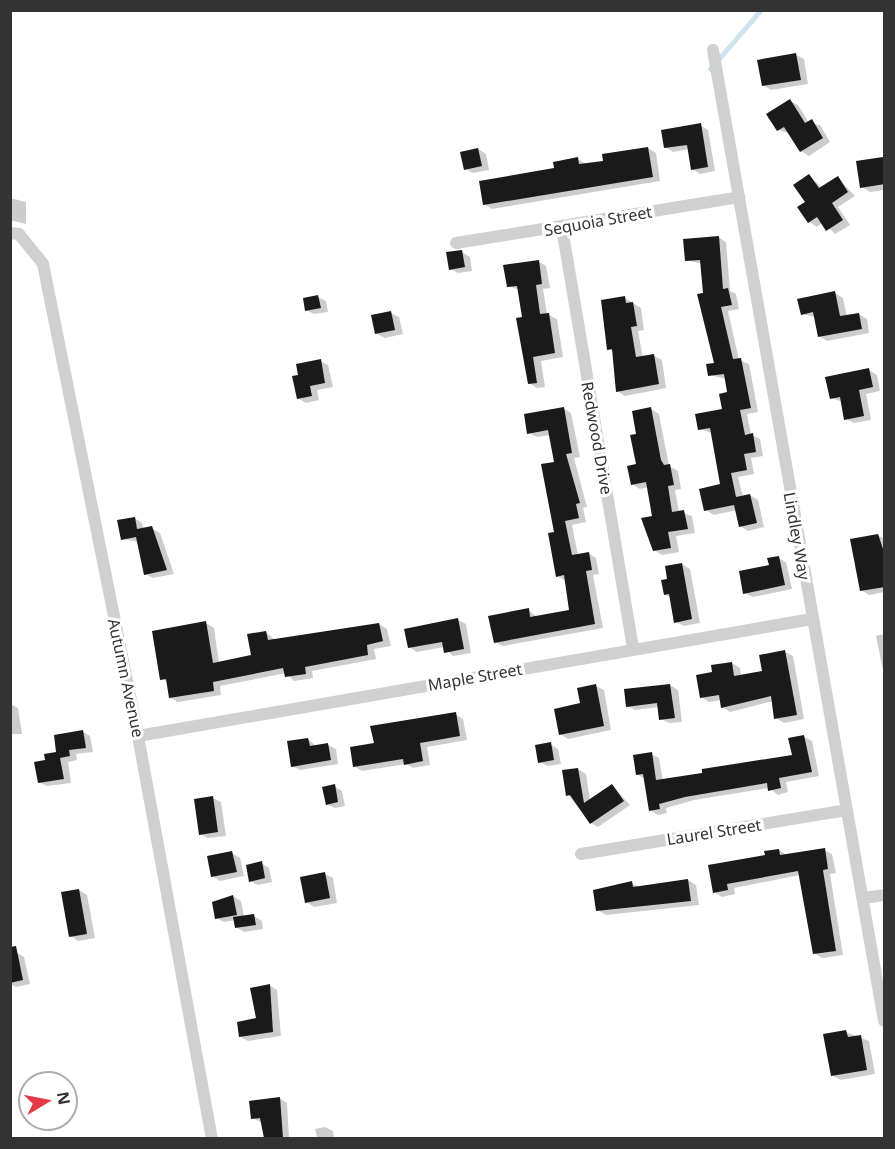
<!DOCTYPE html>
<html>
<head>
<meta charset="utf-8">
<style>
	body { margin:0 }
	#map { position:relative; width:895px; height:1149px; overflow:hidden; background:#fff; font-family:"Noto Sans",sans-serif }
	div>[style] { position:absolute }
	.shadow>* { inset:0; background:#0003 }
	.stream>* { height:4.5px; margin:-2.25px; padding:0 2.25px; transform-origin:2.25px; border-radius:2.25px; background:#cfe2ee }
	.building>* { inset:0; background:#1a1a1a }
	.minor>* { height:12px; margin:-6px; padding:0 6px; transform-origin:6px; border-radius:6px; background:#d0d0d0 }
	span { translate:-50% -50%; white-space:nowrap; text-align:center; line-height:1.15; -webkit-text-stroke:6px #fff; paint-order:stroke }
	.street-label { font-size:16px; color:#333 }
	.frame { position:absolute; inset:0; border:12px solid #333; pointer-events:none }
	.north { position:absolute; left:18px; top:1071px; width:60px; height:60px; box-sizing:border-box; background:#fff; border:2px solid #adadad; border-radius:50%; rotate:80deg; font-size:16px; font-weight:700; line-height:24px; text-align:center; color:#333 }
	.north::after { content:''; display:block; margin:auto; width:21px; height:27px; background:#e63946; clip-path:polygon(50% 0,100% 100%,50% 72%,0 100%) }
</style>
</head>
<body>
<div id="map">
	<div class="shadow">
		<i style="clip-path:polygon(796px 55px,804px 59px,808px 84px,771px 90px,763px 85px)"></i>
		<i style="clip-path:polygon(790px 101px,798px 105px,809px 123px,820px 125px,830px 142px,809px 156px,801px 151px,789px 133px,778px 130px)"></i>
		<i style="clip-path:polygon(700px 125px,708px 130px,715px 171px,700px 174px,692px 169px,689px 149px,673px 152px,665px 147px)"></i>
		<i style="clip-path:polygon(648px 148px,656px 153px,660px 181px,492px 209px,484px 204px,578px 159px,586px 164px,605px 162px)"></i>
		<i style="clip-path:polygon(478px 149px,486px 154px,489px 170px,473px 173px,465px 169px)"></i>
		<i style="clip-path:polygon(883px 158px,884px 190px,870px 192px,862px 187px)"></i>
		<i style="clip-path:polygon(809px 175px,822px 188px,838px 178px,855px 196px,838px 207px,850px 225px,835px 234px,823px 222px,817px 227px,809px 222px)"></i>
		<i style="clip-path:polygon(10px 198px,26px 202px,26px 224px,10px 220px)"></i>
		<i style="clip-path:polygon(718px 237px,726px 242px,730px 291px,736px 294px,739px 309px,728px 311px,739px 360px,749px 364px,758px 412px,747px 414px,751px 435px,760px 439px,763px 456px,751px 458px,754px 474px,738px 477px,743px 497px,750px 495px,758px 500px,764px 527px,748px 531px,740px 526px,737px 510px,714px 515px,706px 510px,722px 486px,712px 433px,700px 429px,723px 410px,729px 393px,726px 379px,710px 375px,716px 364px,702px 264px,686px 260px)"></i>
		<i style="clip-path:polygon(462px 252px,470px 257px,472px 271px,458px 273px,450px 269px)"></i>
		<i style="clip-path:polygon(538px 261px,546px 266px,550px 288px,543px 289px,547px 314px,557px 319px,563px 357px,541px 361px,545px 387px,537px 388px,529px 383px,520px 290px,508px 286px)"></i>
		<i style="clip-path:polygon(835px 293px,843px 298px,847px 317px,859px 314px,867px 319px,869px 333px,827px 341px,819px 336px,816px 317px,802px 314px)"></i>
		<i style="clip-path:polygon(318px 297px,326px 301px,328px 312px,314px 314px,306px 310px)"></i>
		<i style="clip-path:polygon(625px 298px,641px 308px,644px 330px,638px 331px,643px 358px,654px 356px,662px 360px,666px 388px,625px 396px,617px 391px,614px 352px,608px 349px)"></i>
		<i style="clip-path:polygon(391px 313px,399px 317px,403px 334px,385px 338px,377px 334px)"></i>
		<i style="clip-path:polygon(320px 361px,328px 365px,333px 387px,317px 390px,319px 400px,306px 403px,298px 398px,300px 376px)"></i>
		<i style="clip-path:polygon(869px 370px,877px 375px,880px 391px,866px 394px,871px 420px,854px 423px,846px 419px,843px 402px,831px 398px)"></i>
		<i style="clip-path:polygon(563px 408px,571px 413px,580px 457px,574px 458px,587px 507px,583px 508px,586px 522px,572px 525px,578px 555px,588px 553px,596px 558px,599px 574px,593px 575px,603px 628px,503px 646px,495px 642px,528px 610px,537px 617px,571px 611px,566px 581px,557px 576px,556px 463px,551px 435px,537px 437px,529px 433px)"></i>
		<i style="clip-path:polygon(651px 409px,659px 414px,669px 466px,678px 471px,681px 489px,675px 490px,679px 512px,692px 516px,695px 533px,676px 536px,679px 552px,662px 555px,654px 550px,654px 517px,649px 487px,640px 489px,632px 484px,638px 466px,638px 435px)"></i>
		<i style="clip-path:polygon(134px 518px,142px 523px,144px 530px,151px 528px,160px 533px,174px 574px,153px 578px,145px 574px,139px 542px,123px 539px)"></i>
		<i style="clip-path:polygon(878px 535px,884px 539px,884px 592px,869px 595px,861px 590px)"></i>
		<i style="clip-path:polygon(778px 558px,786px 562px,792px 589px,753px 597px,745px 593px)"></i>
		<i style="clip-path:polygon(682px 564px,690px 569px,700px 623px,684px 626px,676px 622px,671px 598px,665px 594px,669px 580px)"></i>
		<i style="clip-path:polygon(458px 620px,466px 624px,471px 653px,453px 656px,444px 647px,417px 652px,409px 647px)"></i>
		<i style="clip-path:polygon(206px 623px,214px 628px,219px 663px,253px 657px,266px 632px,275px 640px,379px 624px,387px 629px,391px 646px,374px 649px,376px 659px,312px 671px,313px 678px,294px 681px,286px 673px,220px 686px,221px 695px,178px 702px,171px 698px,168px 682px,162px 679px)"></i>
		<i style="clip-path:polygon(884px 634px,884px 675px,876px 636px)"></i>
		<i style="clip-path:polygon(785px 652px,793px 656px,804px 719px,784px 723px,776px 718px,773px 701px,730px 712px,722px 707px,721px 700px,709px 702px,701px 697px,714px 673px,732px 663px,740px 668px,741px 676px,764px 672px)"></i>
		<i style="clip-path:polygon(670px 685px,678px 690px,682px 722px,669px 723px,661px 719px,659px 707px,635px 710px,627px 706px)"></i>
		<i style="clip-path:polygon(596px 686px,604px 690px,611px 730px,568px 739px,560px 734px)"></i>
		<i style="clip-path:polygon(10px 704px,18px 708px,22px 734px,10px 734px)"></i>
		<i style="clip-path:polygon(455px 714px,463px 719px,467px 740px,427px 747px,430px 765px,413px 768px,406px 764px,362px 771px,354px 766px,375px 745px)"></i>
		<i style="clip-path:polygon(82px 731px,90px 736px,93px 752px,76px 754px,77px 760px,68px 762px,71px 783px,47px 786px,39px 782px,47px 762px)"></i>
		<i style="clip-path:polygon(804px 737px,812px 741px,819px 776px,786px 782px,788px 792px,778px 795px,769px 788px,694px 800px,666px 808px,667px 813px,658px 815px,650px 810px,645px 779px,637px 774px,651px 754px,659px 758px,663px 781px,794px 756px)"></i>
		<i style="clip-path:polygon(308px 739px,316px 746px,328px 745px,336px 749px,338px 764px,300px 770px,292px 766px)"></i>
		<i style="clip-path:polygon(550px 744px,558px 749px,561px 764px,548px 766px,540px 762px)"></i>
		<i style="clip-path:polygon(578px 769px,586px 774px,590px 800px,612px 785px,630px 805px,598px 827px,591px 823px,568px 795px)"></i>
		<i style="clip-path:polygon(334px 786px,342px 791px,345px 806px,335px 808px,327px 804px)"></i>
		<i style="clip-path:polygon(213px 798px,221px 802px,226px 836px,208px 838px,200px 834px)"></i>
		<i style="clip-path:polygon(779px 850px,787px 855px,824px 850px,832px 854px,836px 873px,830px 874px,843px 955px,822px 958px,814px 953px,800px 875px,734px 888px,735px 894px,722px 897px,714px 892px)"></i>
		<i style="clip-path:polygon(232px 853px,240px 858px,244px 876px,220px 881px,212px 876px)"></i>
		<i style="clip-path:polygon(261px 863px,269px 868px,272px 882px,258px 885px,250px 881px)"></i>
		<i style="clip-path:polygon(325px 874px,333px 878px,337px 903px,314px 907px,307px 902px)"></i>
		<i style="clip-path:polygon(688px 880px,696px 885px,699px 905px,606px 915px,598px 910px,631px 883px,640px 887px)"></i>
		<i style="clip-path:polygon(79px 890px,87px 895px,95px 938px,78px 941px,71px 936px)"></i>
		<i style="clip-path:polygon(233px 896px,241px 901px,244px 917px,254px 916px,262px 921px,263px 929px,244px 932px,236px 927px,235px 920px,224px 922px,216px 918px)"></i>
		<i style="clip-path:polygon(16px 952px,24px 957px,30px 984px,16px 987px,10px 984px,10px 954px)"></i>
		<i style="clip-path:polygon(269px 985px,277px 990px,281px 1036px,248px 1041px,241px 1037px,258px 1020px)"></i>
		<i style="clip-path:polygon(846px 1032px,869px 1041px,875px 1074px,841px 1080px,833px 1076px)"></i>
		<i style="clip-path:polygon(279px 1098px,287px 1103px,289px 1138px,266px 1138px,262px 1123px,253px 1118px)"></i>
		<i style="clip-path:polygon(325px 1127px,333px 1131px,334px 1138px,317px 1137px,315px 1129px)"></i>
	</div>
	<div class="stream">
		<i style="left:710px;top:69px;width:78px;rotate:-49.2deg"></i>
	</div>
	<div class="building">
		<i style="clip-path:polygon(796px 53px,801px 80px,762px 86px,757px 60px)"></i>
		<i style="clip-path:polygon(790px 99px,805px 123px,812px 119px,823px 138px,800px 152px,784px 127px,777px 131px,766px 114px)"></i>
		<i style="clip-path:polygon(701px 123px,708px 167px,691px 170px,687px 145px,664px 148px,661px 130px)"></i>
		<i style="clip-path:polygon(648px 147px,653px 177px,483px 205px,479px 181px,554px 168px,553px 162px,578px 157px,579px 164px,603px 161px,602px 154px)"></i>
		<i style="clip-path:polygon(478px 148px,482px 166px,464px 170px,460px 152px)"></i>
		<i style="clip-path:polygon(883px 157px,885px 184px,860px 188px,856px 161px)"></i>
		<i style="clip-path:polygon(809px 174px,819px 188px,838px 176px,848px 192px,832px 203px,843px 220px,826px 231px,817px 217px,808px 223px,797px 207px,805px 202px,793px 185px)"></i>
		<i style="clip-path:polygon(719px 236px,723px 289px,728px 288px,732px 305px,721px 307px,733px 359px,741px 358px,751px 408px,740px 410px,745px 435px,753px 433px,756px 452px,744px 454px,747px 470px,731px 473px,736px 497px,750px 494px,757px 523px,739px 527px,734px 505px,704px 511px,699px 489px,720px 484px,710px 428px,698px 430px,695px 414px,722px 409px,719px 394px,727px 392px,724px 374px,708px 376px,706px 364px,714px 363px,697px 294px,703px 293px,700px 260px,685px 261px,683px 239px)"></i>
		<i style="clip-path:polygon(462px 250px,465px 267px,449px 270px,446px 252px)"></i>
		<i style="clip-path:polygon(539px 260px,542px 284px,536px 285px,540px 314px,549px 313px,555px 353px,533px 357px,537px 383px,528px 384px,516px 318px,522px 317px,517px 286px,507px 287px,503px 265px)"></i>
		<i style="clip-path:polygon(835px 291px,840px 316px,859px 313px,862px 329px,818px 337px,813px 312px,801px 315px,797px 299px)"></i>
		<i style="clip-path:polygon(318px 295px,321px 308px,305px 311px,303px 298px)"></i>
		<i style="clip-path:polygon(625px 296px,626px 303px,633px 302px,637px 326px,631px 327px,636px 357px,654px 354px,659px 384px,616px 392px,612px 349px,607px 350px,601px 300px)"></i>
		<i style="clip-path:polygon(391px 311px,395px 330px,375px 334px,371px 315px)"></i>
		<i style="clip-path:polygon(321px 359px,325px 383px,310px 386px,312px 396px,297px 399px,292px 376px,298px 375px,296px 364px)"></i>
		<i style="clip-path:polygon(869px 368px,873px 387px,859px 390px,864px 416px,844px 420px,840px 397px,830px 399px,825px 377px)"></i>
		<i style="clip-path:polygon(564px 407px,572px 453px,566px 454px,580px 503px,576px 504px,579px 518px,565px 521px,572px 555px,589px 552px,592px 570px,586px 571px,595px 624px,494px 643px,488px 616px,529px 608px,530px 617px,569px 610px,564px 575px,556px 577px,548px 533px,554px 532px,541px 464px,554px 462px,548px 430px,527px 434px,524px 414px)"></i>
		<i style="clip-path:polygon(651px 407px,661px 460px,664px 465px,670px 464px,674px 485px,668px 486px,672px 512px,684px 510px,688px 529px,668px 532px,671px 548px,653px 551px,641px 518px,652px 516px,646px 482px,631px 485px,627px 466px,636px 464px,630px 435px,636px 434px,632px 411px)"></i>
		<i style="clip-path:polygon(135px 517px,137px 529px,152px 526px,167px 570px,144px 575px,136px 537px,121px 540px,117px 520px)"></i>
		<i style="clip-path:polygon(878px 534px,885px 555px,885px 587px,860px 591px,850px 539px)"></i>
		<i style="clip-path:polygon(779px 556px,785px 585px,743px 594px,739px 571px,769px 565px,767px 558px)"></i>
		<i style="clip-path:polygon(682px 563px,692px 619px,674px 623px,669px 594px,664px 595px,661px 580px,667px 579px,665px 566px)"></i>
		<i style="clip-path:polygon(458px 618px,464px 649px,444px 653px,442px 642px,408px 648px,404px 629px)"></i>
		<i style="clip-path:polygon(206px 621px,213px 663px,251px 655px,247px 634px,266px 631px,268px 640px,379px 623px,383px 641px,367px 645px,368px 655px,305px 667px,306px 674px,285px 677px,283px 668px,213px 682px,214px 691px,169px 698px,166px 679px,160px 680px,152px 631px)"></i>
		<i style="clip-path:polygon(785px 650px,797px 715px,774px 719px,771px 696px,721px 708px,719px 695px,700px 698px,696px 675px,712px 672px,711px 665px,732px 662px,734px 676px,762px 671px,759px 655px)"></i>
		<i style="clip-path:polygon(596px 684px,604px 726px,559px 735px,554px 709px,580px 703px,577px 688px)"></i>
		<i style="clip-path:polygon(670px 684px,675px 718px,659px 720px,657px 703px,626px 707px,624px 689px)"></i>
		<i style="clip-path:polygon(456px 712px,460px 736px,420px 743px,423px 761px,404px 765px,403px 759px,353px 767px,350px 747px,374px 743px,370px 726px)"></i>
		<i style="clip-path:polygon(83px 730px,86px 748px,69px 750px,70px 756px,60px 758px,64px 779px,38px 783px,34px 762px,45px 760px,44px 754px,56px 752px,54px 735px)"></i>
		<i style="clip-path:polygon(804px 735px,812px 772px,779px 778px,781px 788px,768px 791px,767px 783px,685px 797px,659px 804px,660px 809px,649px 811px,643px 774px,636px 775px,633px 755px,652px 752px,656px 780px,702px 773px,702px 769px,792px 755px,788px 738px)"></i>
		<i style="clip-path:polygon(308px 738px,310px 746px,328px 743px,331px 760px,291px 767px,287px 741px)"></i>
		<i style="clip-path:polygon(551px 742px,554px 760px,538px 763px,535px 745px)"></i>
		<i style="clip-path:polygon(578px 768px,584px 803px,612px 784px,624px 801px,590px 824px,570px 795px,566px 796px,562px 770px)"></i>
		<i style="clip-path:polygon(335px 784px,338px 802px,326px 805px,322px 787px)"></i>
		<i style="clip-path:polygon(213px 796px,218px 832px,199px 835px,194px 799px)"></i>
		<i style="clip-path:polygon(825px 848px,828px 869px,823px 870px,836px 951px,813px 954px,798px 871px,727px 884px,728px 890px,713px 893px,708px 865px,765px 855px,764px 851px,779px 849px,780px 855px)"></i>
		<i style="clip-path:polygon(232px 851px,237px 872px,211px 877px,207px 856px)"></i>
		<i style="clip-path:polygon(262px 861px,265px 878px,249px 882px,246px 865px)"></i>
		<i style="clip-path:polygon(325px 872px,330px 898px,305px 903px,300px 877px)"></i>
		<i style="clip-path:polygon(688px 879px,691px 901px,596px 911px,593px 890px,632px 881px,633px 887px)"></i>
		<i style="clip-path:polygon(79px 889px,87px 934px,69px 937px,61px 892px)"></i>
		<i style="clip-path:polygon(233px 895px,237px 915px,215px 919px,212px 902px)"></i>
		<i style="clip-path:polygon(254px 914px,256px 925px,235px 928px,233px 917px)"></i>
		<i style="clip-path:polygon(16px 946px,23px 980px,10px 983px,10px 947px)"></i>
		<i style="clip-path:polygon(270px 984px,273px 1032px,239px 1037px,237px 1022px,256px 1018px,250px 988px)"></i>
		<i style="clip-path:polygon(846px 1030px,848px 1037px,861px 1035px,867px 1070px,831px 1076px,823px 1034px)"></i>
		<i style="clip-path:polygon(280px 1097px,283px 1138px,264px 1138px,260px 1118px,251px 1119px,249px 1101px)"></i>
	</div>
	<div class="minor">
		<i style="left:713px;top:50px;width:986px;rotate:80.01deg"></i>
		<i style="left:562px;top:228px;width:427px;rotate:80.4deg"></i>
		<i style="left:10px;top:233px;width:9px;rotate:6deg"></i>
		<i style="left:19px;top:234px;width:38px;rotate:51deg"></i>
		<i style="left:43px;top:264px;width:481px;rotate:78.6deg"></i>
		<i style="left:138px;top:736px;width:409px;rotate:79.6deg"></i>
		<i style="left:456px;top:243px;width:287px;rotate:-9.2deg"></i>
		<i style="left:138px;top:736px;width:684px;rotate:-9.85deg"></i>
		<i style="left:581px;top:854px;width:269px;rotate:-9.4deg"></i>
		<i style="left:863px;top:898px;width:21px;rotate:-8deg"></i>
	</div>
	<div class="street-label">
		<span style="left:598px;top:221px;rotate:-10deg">Sequoia Street</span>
		<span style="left:597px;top:438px;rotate:80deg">Redwood Drive</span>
		<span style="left:797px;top:536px;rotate:80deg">Lindley Way</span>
		<span style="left:475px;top:677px;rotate:-10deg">Maple Street</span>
		<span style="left:126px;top:678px;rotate:78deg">Autumn Avenue</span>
		<span style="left:714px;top:832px;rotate:-9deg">Laurel Street</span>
	</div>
	<div class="frame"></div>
	<div class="north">N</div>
</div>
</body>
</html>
